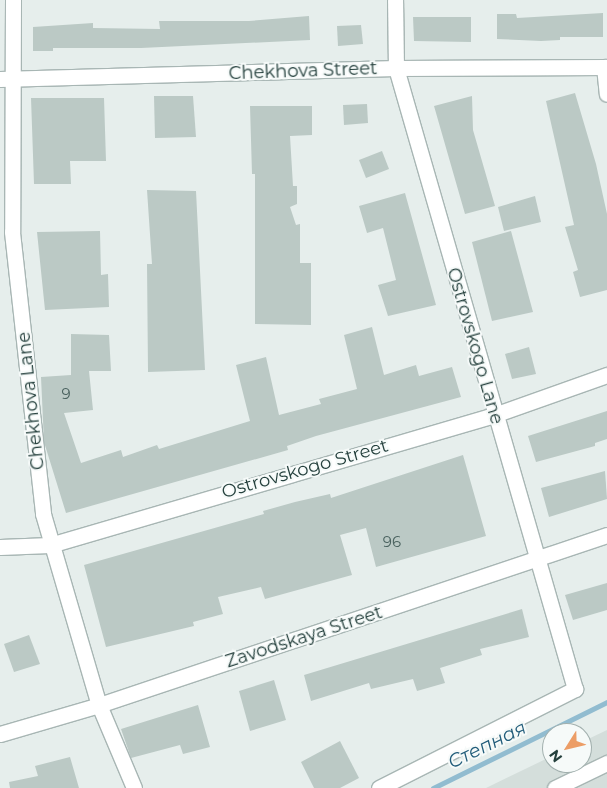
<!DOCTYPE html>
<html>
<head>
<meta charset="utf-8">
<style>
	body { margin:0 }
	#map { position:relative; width:607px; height:788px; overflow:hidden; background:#e6eeec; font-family:Montserrat,sans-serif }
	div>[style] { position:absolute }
	.built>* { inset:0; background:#d4dedb }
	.stream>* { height:5px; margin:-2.5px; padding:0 2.5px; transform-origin:2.5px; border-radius:2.5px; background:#91bcd0 }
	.building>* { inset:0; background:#bbc9c5 }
	.roads { filter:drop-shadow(1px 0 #a8b6b4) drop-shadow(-1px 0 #a8b6b4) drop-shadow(0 1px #a8b6b4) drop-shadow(0 -1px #a8b6b4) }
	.minor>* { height:15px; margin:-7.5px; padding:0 7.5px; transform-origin:7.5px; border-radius:7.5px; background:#fff }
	span { translate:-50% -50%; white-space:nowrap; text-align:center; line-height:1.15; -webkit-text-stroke:4px #f6faf9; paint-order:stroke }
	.number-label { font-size:15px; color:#4a625f }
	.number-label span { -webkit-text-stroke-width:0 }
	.street-label { font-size:18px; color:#25403d }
	.water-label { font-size:19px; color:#215c7a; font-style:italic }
	.north { position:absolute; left:542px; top:723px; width:50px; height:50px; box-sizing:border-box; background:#f6faf9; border:1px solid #a2b0ae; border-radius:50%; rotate:234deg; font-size:14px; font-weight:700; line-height:20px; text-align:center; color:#25403d }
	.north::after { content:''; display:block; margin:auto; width:18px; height:22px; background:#ec9d66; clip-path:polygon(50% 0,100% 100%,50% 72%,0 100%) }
</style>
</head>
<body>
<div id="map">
	<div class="built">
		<i style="clip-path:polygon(607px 730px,607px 788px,486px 788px,552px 756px,552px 763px,582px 763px,582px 742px)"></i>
	</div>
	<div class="stream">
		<i style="left:433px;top:788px;width:194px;rotate:-26.3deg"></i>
	</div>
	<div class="building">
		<i style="clip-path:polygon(603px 13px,603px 37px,560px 37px,560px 40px,541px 41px,497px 39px,497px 14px,516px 14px,517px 18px)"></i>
		<i style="clip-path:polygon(309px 16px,310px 40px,141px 48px,53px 48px,53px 51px,33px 51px,33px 27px,93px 23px,93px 28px,160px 29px,159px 21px,249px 21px)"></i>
		<i style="clip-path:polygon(413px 17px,471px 17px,471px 42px,414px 41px)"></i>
		<i style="clip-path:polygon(361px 25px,363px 44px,338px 46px,337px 26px)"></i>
		<i style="clip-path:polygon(575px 93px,596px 164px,607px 214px,607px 290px,580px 297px,573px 272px,578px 270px,565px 227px,574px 225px,546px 101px)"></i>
		<i style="clip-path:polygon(154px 96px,193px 96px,196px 137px,155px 138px)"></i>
		<i style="clip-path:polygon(472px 96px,473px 130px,495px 206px,465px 214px,434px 106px)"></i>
		<i style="clip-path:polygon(31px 98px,104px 98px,106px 161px,70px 161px,71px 184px,34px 184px)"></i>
		<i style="clip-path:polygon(367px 104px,368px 123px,344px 125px,343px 105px)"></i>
		<i style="clip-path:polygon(250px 106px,312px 106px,312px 135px,290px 136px,293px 186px,297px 186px,297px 204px,290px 207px,296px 225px,300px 224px,300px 263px,311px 263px,311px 325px,255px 324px,255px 174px,252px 174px)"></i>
		<i style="clip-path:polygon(382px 151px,389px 169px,366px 178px,359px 160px)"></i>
		<i style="clip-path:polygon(147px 190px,196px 191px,205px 370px,148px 372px,147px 264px,152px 264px)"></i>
		<i style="clip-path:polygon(405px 193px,436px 305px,388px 316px,378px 285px,396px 280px,383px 228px,367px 233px,359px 206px)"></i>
		<i style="clip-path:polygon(535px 196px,541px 222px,504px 231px,498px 207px)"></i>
		<i style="clip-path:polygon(100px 231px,101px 275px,108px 274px,109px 307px,45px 310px,37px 232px)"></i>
		<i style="clip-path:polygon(511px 231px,533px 312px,492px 321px,472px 242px)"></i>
		<i style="clip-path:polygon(372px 327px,384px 375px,416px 365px,419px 376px,452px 367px,461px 397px,316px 436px,287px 446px,288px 450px,66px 513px,44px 442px,41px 377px,71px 375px,71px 334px,109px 335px,111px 371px,89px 371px,93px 410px,64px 413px,81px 463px,121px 450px,123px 457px,157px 445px,159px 449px,250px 421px,236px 365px,266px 357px,279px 415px,321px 404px,319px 399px,357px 389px,344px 335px)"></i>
		<i style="clip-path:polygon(529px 347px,536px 374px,512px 379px,505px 354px)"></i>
		<i style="clip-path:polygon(607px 411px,607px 439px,595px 443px,595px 446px,536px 462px,528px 436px)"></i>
		<i style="clip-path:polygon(463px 455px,486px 536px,376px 567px,366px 528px,340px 535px,352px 575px,265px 599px,261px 587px,218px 597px,223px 614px,193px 622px,194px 626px,106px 647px,84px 565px,264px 514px,263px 511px,295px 502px,330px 494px,331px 498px)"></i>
		<i style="clip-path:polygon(605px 471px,607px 499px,549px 517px,541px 488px)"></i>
		<i style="clip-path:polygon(607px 583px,607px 610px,573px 620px,565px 595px)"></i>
		<i style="clip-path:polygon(522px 609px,529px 637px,480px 649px,482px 655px,440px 668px,445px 683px,417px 691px,413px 679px,371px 689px,369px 683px,311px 701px,304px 675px)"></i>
		<i style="clip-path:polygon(29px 635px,40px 664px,14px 672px,4px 644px)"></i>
		<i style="clip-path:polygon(274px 680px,286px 720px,250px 731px,239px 691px)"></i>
		<i style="clip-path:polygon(198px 705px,210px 747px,183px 754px,180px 745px,131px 758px,121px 729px)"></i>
		<i style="clip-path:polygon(340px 741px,359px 778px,340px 788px,314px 788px,301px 762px)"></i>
		<i style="clip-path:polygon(70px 757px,79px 788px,10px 788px,9px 782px,38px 776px,35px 766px)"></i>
	</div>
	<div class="roads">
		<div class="minor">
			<i style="left:13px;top:0;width:232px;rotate:90.2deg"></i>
			<i style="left:12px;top:232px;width:284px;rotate:83.7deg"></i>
			<i style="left:43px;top:514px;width:199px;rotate:73.7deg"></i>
			<i style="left:99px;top:705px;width:90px;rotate:67.1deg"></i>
			<i style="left:604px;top:67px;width:27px;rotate:84deg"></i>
			<i style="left:0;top:79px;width:396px;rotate:-1.6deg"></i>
			<i style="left:396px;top:68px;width:211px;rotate:-0.3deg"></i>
			<i style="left:0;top:547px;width:50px;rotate:-2.3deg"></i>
			<i style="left:50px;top:545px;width:463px;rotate:-16.3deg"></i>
			<i style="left:494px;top:415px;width:120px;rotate:-19.5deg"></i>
			<i style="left:0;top:734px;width:103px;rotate:-16.3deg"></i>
			<i style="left:99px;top:705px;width:536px;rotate:-18.5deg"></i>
			<i style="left:379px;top:788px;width:220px;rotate:-26.8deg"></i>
			<i style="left:575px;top:689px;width:646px;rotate:-106.08deg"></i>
			<i style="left:396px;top:68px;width:68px;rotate:-90.8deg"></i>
			<i style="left:555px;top:788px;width:58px;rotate:-25.7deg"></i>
		</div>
	</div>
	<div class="number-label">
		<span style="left:66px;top:394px">9</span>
		<span style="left:392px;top:542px">96</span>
	</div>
	<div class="street-label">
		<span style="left:303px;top:71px;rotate:-2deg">Chekhova Street</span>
		<span style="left:475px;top:346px;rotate:74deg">Ostrovskogo Lane</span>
		<span style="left:31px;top:401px;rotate:-96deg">Chekhova Lane</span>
		<span style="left:305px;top:469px;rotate:-16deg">Ostrovskogo Street</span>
		<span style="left:304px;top:637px;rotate:-18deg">Zavodskaya Street</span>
	</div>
	<div class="water-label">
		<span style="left:487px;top:745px;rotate:-26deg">Степная</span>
	</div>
	<div class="north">N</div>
</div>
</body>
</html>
